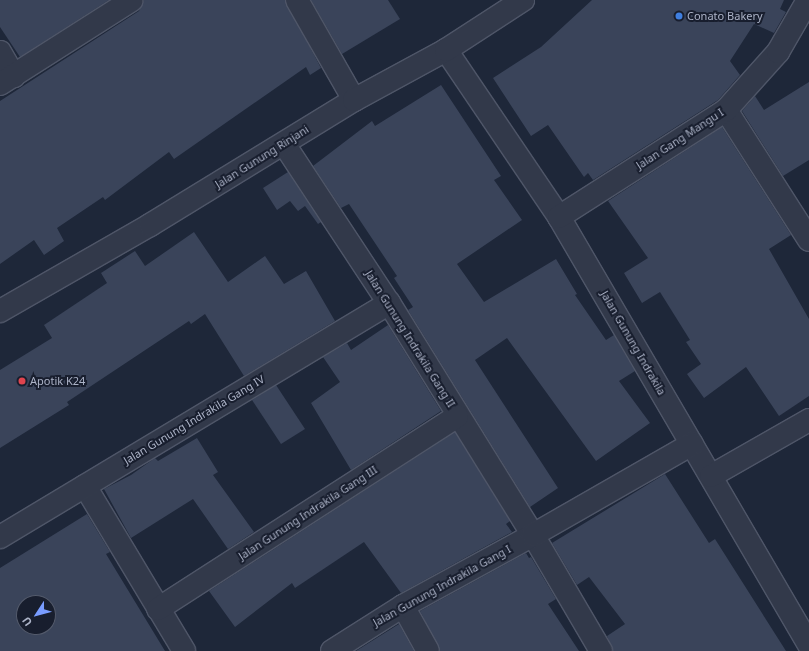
<!DOCTYPE html>
<html>
<head>
<meta charset="utf-8">
<style>
	body { margin:0 }
	#map { position:relative; width:809px; height:651px; overflow:hidden; background:#1e2739; font-family:"Noto Sans",sans-serif }
	div>[style] { position:absolute }
	.building>* { inset:0; background:#3a445a }
	.roads { filter:drop-shadow(1px 0 #4f5668) drop-shadow(-1px 0 #4f5668) drop-shadow(0 1px #4f5668) drop-shadow(0 -1px #4f5668) }
	.minor>* { height:22px; margin:-11px; padding:0 11px; transform-origin:11px; border-radius:11px; background:#32394a }
	.tertiary>* { height:22px; margin:-11px; padding:0 11px; transform-origin:11px; border-radius:11px; background:#32394a }
	.dots>* { width:11px; height:11px; translate:-50% -50%; box-sizing:border-box; border:2px solid #181e2e; border-radius:50% }
	span { translate:-50% -50%; white-space:nowrap; text-align:center; line-height:1.15; -webkit-text-stroke:4px #181e2e; paint-order:stroke }
	.poi-label { font-size:11px; color:#acb3c7 }
	.left { translate:0 -50%; text-align:left }
	.street-label { font-size:11px; color:#acb3c7 }
	.north { position:absolute; left:16px; top:595px; width:40px; height:40px; box-sizing:border-box; background:#181e2e; border:1px solid #535a6b; border-radius:50%; rotate:234deg; font-size:11px; font-weight:700; line-height:16px; text-align:center; color:#acb3c7 }
	.north::after { content:''; display:block; margin:auto; width:14px; height:18px; background:#799cff; clip-path:polygon(50% 0,100% 100%,50% 72%,0 100%) }
</style>
</head>
<body>
<div id="map">
	<div class="building">
		<i style="clip-path:polygon(0 0,109px 0,20px 57px,0 27px)"></i>
		<i style="clip-path:polygon(144px 0,285px 0,321px 68px,310px 75px,306px 67px,174px 159px,169px 152px,105px 200px,103px 197px,57px 228px,64px 241px,44px 255px,34px 240px,0 264px,0 101px,139px 11px)"></i>
		<i style="clip-path:polygon(311px 0,388px 0,400px 19px,342px 54px)"></i>
		<i style="clip-path:polygon(592px 0,784px 0,780px 9px,786px 12px,774px 33px,754px 24px,730px 61px,740px 75px,718px 100px,593px 180px,588px 173px,584px 177px,548px 125px,531px 136px,493px 78px,541px 47px)"></i>
		<i style="clip-path:polygon(809px 82px,809px 160px,783px 176px,742px 111px,755px 96px,764px 110px)"></i>
		<i style="clip-path:polygon(441px 85px,501px 176px,494px 180px,522px 220px,457px 264px,484px 302px,556px 259px,577px 294px,575px 295px,606px 340px,614px 335px,635px 371px,619px 381px,650px 423px,596px 461px,507px 338px,475px 360px,558px 488px,530px 507px,408px 310px,413px 307px,394px 278px,397px 276px,349px 204px,341px 208px,313px 166px,372px 121px,375px 126px)"></i>
		<i style="clip-path:polygon(722px 127px,791px 235px,769px 249px,809px 319px,809px 396px,779px 416px,746px 367px,704px 398px,687px 374px,701px 364px,686px 342px,690px 340px,660px 292px,642px 303px,624px 273px,648px 258px,608px 201px)"></i>
		<i style="clip-path:polygon(288px 172px,321px 222px,318px 224px,305px 206px,298px 211px,290px 201px,277px 210px,263px 188px)"></i>
		<i style="clip-path:polygon(194px 232px,228px 282px,265px 256px,284px 284px,306px 271px,335px 321px,244px 376px,205px 314px,191px 324px,189px 321px,67px 402px,69px 405px,0 448px,0 370px,52px 338px,44px 325px,107px 283px,101px 273px,135px 251px,145px 266px)"></i>
		<i style="clip-path:polygon(388px 325px,441px 411px,351px 470px,311px 403px,340px 382px,323px 357px,347px 343px,351px 350px)"></i>
		<i style="clip-path:polygon(276px 385px,305px 429px,281px 444px,252px 400px)"></i>
		<i style="clip-path:polygon(455px 432px,510px 521px,506px 524px,512px 532px,401px 593px,364px 542px,295px 588px,292px 583px,235px 627px,209px 591px)"></i>
		<i style="clip-path:polygon(197px 438px,218px 472px,213px 475px,254px 532px,228px 549px,193px 499px,131px 538px,104px 489px,131px 475px,155px 458px,158px 461px)"></i>
		<i style="clip-path:polygon(665px 474px,709px 543px,715px 539px,786px 651px,613px 651px,607px 636px,625px 624px,589px 577px,577px 585px,552px 543px)"></i>
		<i style="clip-path:polygon(evenodd,87px 514px,110px 552px,106px 554px,165px 651px,0 651px,0 568px,87px 514px,24px 603px,48px 603px,48px 627px,24px 627px,24px 603px)"></i>
		<i style="clip-path:polygon(526px 553px,529px 558px,531px 557px,556px 599px,548px 604px,579px 651px,440px 651px,420px 611px)"></i>
		<i style="clip-path:polygon(399px 624px,414px 651px,355px 651px,356px 651px)"></i>
	</div>
	<div class="roads">
		<div class="minor">
			<i style="left:297px;top:0;width:115px;rotate:60.3deg"></i>
			<i style="left:446px;top:50px;width:202px;rotate:55.9deg"></i>
			<i style="left:559px;top:217px;width:495px;rotate:59.7deg"></i>
			<i style="left:0;top:52px;width:28px;rotate:60deg"></i>
			<i style="left:0;top:84px;width:156px;rotate:-32.5deg"></i>
			<i style="left:726px;top:110px;width:154px;rotate:57.4deg"></i>
			<i style="left:284px;top:144px;width:191px;rotate:56.6deg"></i>
			<i style="left:389px;top:303px;width:273px;rotate:58.2deg"></i>
			<i style="left:533px;top:535px;width:134px;rotate:59.6deg"></i>
			<i style="left:559px;top:217px;width:198px;rotate:-32.6deg"></i>
			<i style="left:726px;top:110px;width:78px;rotate:-48.1deg"></i>
			<i style="left:778px;top:52px;width:60px;rotate:-60deg"></i>
			<i style="left:711px;top:476px;width:113px;rotate:-29.7deg"></i>
			<i style="left:85px;top:486px;width:192px;rotate:59deg"></i>
			<i style="left:0;top:537px;width:454px;rotate:-31deg"></i>
			<i style="left:403px;top:606px;width:51px;rotate:60.9deg"></i>
			<i style="left:158px;top:609px;width:356px;rotate:-32.8deg"></i>
			<i style="left:332px;top:651px;width:84px;rotate:-32.4deg"></i>
			<i style="left:403px;top:606px;width:148px;rotate:-28.6deg"></i>
			<i style="left:533px;top:535px;width:183px;rotate:-29.8deg"></i>
		</div>
		<div class="tertiary">
			<i style="left:0;top:311px;width:173px;rotate:-29.8deg"></i>
			<i style="left:150px;top:225px;width:239px;rotate:-31.5deg"></i>
			<i style="left:354px;top:100px;width:105px;rotate:-28.5deg"></i>
			<i style="left:446px;top:50px;width:92px;rotate:-33deg"></i>
		</div>
	</div>
	<div class="dots">
		<i style="left:679px;top:16px;background:#3f7fe0"></i>
		<i style="left:22px;top:381px;background:#e0444e"></i>
	</div>
	<div class="poi-label">
		<span class="left" style="left:687px;top:16px">Conato Bakery</span>
		<span class="left" style="left:30px;top:381px">Apotik K24</span>
	</div>
	<div class="street-label">
		<span style="left:680px;top:139px;rotate:-33deg">Jalan Gang Mangu I</span>
		<span style="left:262px;top:157px;rotate:-32deg">Jalan Gunung Rinjani</span>
		<span style="left:410px;top:339px;rotate:58deg">Jalan Gunung Indrakila Gang II</span>
		<span style="left:633px;top:343px;rotate:60deg">Jalan Gunung Indrakila</span>
		<span style="left:194px;top:420px;rotate:-31deg">Jalan Gunung Indrakila Gang IV</span>
		<span style="left:308px;top:513px;rotate:-33deg">Jalan Gunung Indrakila Gang III</span>
		<span style="left:442px;top:586px;rotate:-29deg">Jalan Gunung Indrakila Gang I</span>
	</div>
	<div class="north">U</div>
</div>
</body>
</html>
